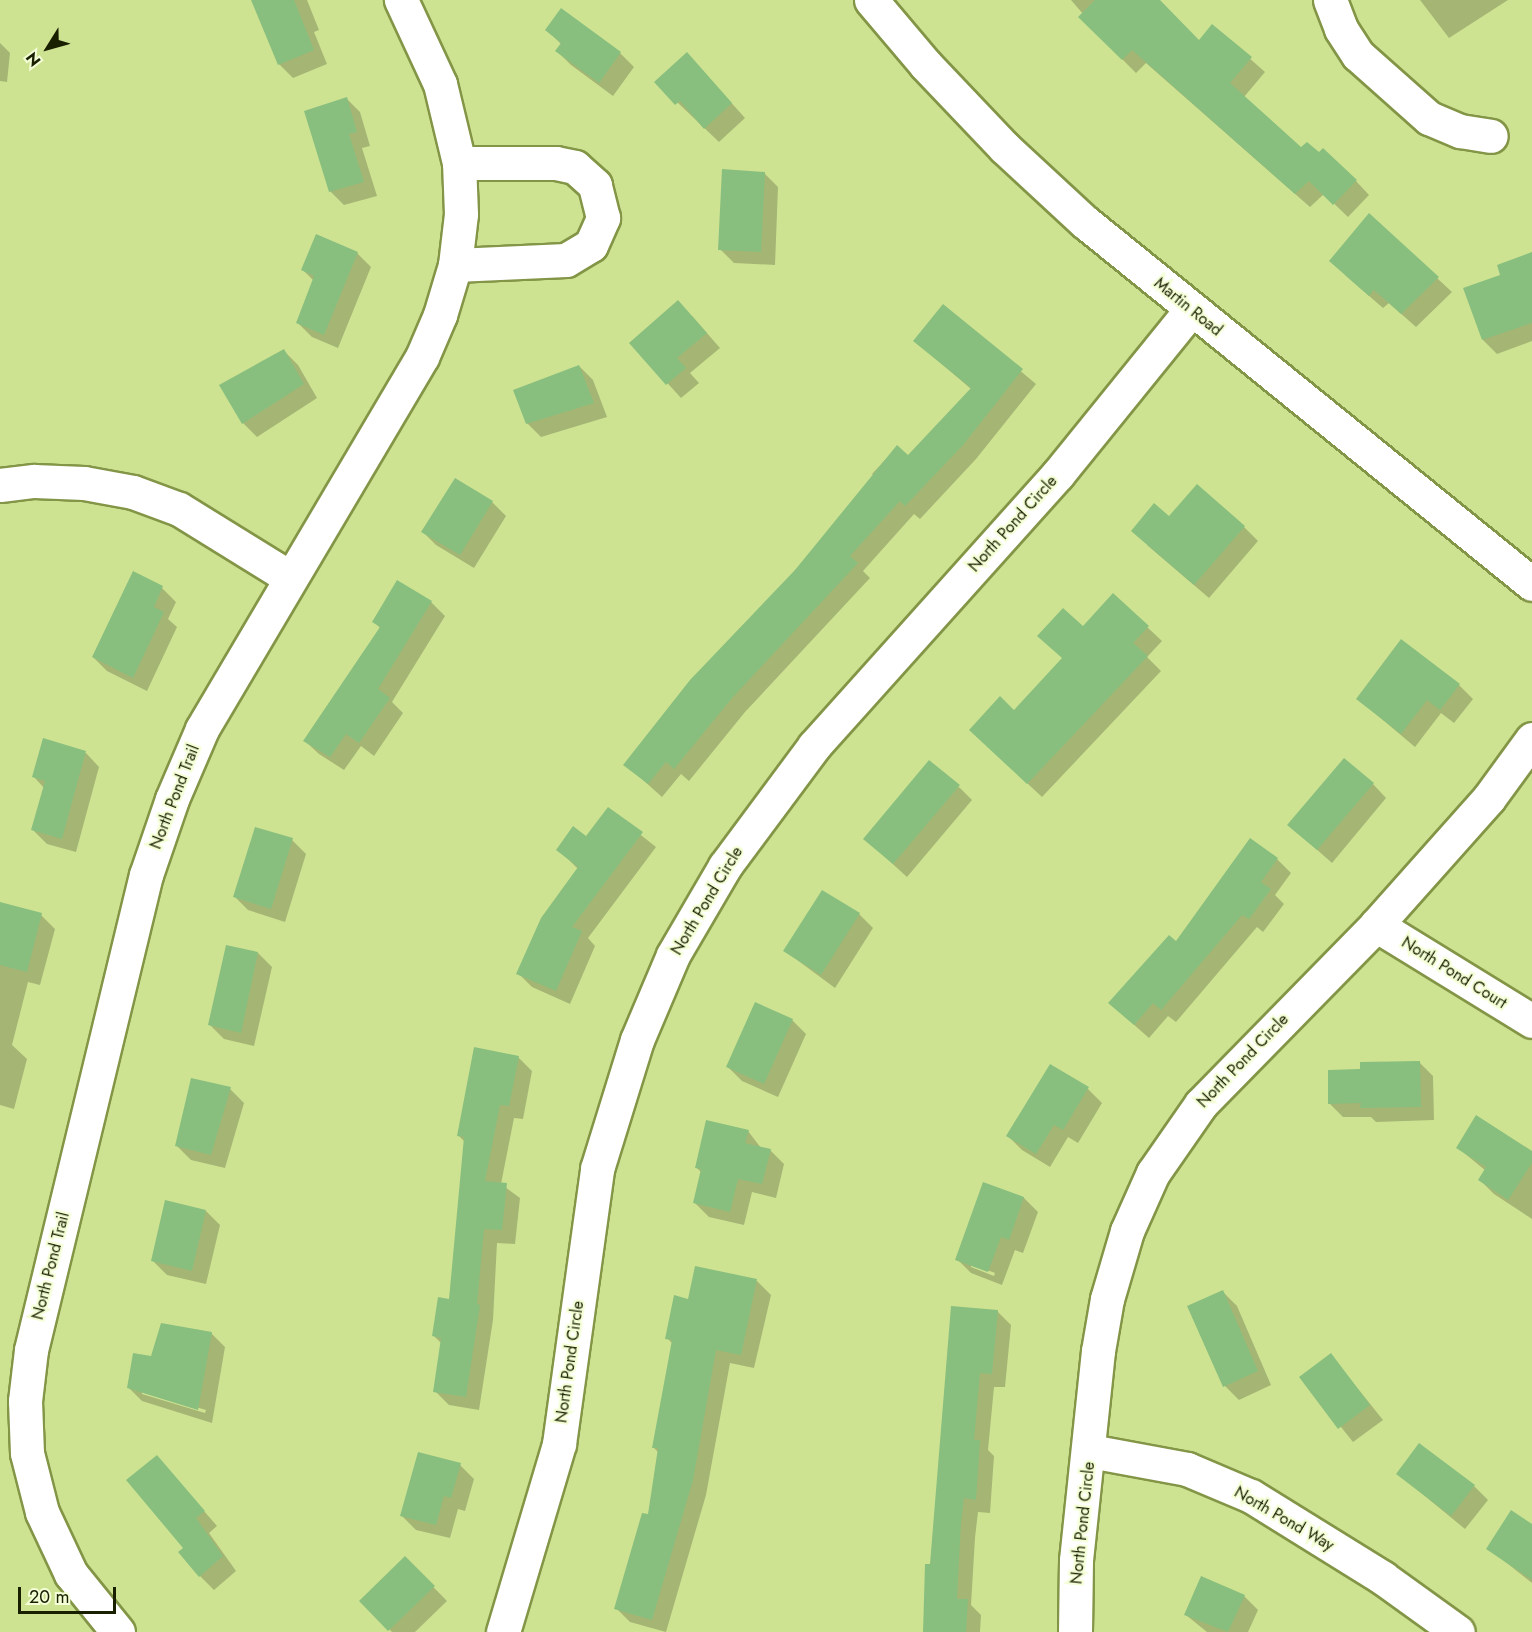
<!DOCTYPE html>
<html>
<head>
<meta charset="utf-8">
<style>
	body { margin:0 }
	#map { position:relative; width:1532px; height:1632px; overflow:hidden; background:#cee392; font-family:Jost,sans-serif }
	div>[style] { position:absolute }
	.shadow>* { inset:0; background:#0003 }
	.building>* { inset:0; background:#89bf7e }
	.roads { filter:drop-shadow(2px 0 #839546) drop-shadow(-2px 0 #839546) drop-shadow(0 2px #839546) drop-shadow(0 -2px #839546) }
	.minor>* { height:33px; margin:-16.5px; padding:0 16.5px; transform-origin:16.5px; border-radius:16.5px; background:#fff }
	.tertiary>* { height:33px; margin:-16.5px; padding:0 16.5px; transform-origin:16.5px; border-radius:16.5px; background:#fff }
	span { translate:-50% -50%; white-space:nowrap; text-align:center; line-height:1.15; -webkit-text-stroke:4.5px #f4ffd7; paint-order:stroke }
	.street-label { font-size:16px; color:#192000 }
	.north { position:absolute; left:18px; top:18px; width:60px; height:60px; -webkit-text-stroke:4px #f4ffd7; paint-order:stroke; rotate:233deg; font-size:16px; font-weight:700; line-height:24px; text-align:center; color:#192000 }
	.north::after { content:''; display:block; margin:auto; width:21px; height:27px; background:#192000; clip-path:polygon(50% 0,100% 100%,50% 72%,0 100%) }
	.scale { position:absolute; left:18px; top:1587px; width:98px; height:27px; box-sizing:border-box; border:3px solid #192000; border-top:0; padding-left:8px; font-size:18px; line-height:21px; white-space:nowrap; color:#192000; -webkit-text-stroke:4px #f4ffd7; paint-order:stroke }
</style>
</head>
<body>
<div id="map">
	<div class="shadow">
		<i style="clip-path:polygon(253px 0,307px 0,319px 30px,314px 32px,327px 64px,293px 78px,279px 64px)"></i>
		<i style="clip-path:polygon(1071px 0,1158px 0,1199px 42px,1213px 26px,1265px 72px,1244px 97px,1301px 149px,1356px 181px,1369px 195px,1348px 217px,1324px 194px,1310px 207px,1146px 63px,1136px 73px,1080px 17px,1083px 14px)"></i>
		<i style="clip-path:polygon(1420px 0,1508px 0,1449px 38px)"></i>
		<i style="clip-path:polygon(547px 30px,620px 53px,634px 67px,613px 96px,571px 65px,557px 51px,562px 45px)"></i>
		<i style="clip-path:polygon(0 43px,10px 53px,7px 82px,0 81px)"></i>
		<i style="clip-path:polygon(700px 68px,745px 118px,719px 142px,656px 82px)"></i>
		<i style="clip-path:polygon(347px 99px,360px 112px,370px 146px,362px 148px,377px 196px,344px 205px,330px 191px)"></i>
		<i style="clip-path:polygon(764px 173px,778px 187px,775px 265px,734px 263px,720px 249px)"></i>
		<i style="clip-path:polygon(1369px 215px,1452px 292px,1416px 327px,1389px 303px,1383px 308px,1345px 275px)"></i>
		<i style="clip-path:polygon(357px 253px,371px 267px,338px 348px,312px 337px,298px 323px,314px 281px,303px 270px)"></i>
		<i style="clip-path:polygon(1532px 253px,1532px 341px,1497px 354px,1483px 340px,1502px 276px)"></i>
		<i style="clip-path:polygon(943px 306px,1036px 384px,976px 459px,920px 519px,914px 514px,863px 571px,870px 578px,745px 712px,689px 781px,681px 774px,662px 797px,625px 764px,876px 478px,872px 474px,897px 447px,908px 457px,971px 389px,915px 341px)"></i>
		<i style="clip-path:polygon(692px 316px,720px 348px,690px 373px,699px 383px,681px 398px,631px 343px)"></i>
		<i style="clip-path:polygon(284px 351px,298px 365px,317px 398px,257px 437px,243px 423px,221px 385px)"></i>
		<i style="clip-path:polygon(579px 366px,593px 380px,607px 417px,541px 437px,527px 423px)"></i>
		<i style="clip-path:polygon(492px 502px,506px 516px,474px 568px,436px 545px,422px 531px)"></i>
		<i style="clip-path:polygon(1244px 527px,1258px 541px,1209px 598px,1147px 545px)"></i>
		<i style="clip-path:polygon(162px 588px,176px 602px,168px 619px,177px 627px,147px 691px,107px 671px,93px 657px)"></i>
		<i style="clip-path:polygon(1113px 595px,1162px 641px,1147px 657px,1161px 671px,1042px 797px,985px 744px,1063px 659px,1083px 628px)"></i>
		<i style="clip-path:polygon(431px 602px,445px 616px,392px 702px,403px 713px,374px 756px,361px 746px,344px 770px,319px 754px,305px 741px,380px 628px,374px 621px)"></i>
		<i style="clip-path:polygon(1459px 685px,1473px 699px,1454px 723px,1441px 713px,1415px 747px,1358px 699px)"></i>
		<i style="clip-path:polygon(86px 753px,99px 767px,76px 852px,47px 844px,33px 830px,44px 788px,34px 777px)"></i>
		<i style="clip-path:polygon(1373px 784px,1386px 798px,1332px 863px,1289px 825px)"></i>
		<i style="clip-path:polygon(959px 787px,972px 800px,907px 877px,865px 839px)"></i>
		<i style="clip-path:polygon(608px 809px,656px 847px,588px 938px,595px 946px,570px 1004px,532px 987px,518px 973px,578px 869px,558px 849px,586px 838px)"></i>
		<i style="clip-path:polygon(256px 829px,292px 840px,306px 854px,285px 922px,248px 910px,234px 896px)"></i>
		<i style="clip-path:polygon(1277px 859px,1291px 873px,1275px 895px,1284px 904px,1263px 932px,1257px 927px,1176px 1022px,1168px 1016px,1149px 1038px,1124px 1016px,1176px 943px)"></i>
		<i style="clip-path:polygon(0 908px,41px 915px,55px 929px,40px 985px,28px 982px,12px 1045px,27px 1059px,14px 1109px,0 1105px)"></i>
		<i style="clip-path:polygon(859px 914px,873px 928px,835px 988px,785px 951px)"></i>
		<i style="clip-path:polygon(258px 953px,272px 967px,254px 1046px,224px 1039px,210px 1025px)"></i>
		<i style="clip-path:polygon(792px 1020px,806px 1034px,778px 1097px,742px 1081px,728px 1067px)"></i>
		<i style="clip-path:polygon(518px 1057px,532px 1071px,523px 1119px,514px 1118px,501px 1184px,520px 1198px,515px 1244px,497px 1243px,493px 1320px,479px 1410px,449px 1405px,435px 1391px,442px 1344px,434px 1336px,451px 1301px,465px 1142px,458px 1135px)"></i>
		<i style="clip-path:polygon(1419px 1062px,1433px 1076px,1434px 1120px,1376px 1122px,1371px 1117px,1343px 1117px,1329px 1103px,1361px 1070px)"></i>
		<i style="clip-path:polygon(230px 1089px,244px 1103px,225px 1168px,191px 1160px,177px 1146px)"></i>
		<i style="clip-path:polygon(1088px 1089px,1102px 1103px,1078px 1143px,1068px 1137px,1050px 1167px,1022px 1150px,1008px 1136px)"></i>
		<i style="clip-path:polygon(748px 1131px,761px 1148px,770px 1150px,784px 1164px,776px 1198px,752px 1192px,744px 1225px,709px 1217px,695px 1203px,702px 1173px,696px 1167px)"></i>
		<i style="clip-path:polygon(1458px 1148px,1532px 1153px,1532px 1219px,1494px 1194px,1480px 1180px,1486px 1171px)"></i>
		<i style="clip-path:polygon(evenodd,984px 1184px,1024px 1198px,1038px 1212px,1023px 1253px,1015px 1250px,1002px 1285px,971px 1273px,957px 1259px,984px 1184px,971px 1264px,995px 1273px,994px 1276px,971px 1267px,971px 1264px)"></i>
		<i style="clip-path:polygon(206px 1211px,220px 1225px,206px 1284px,167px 1275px,153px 1261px)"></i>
		<i style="clip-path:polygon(757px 1281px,771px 1295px,754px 1368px,730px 1363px,706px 1495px,666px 1632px,630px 1622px,616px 1608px,649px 1516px,659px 1453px,653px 1447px,673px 1344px,667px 1338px,689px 1300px)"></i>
		<i style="clip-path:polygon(1223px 1292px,1237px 1306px,1271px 1385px,1239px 1400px,1225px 1386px)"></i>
		<i style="clip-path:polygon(952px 1307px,997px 1311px,1011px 1325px,1005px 1387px,994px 1387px,988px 1450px,994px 1456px,990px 1513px,978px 1512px,975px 1538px,971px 1605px,981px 1615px,980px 1632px,925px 1632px)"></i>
		<i style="clip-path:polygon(evenodd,211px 1333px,225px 1347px,212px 1423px,142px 1401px,128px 1387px,153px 1358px,211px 1333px,142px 1391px,206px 1410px,205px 1413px,142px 1394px,142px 1391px)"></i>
		<i style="clip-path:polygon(1331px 1355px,1383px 1420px,1353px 1442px,1301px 1377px)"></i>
		<i style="clip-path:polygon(157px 1457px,217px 1526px,209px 1533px,236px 1571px,214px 1590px,200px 1576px,185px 1548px)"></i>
		<i style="clip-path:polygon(460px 1465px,474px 1479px,465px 1511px,458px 1509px,450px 1538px,416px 1530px,402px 1516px)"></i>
		<i style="clip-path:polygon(1398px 1474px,1474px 1486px,1488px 1500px,1465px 1529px)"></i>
		<i style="clip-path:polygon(1532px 1526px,1532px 1583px,1488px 1548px)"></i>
		<i style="clip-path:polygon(405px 1558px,447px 1601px,415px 1632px,392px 1632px,362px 1601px)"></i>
		<i style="clip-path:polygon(1244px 1596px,1258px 1610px,1248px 1632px,1207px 1632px,1186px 1615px)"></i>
	</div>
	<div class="building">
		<i style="clip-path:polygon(251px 0,294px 0,314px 50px,278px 65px)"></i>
		<i style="clip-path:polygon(1095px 0,1160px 0,1199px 40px,1212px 24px,1252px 57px,1230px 83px,1301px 147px,1307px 142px,1319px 152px,1323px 148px,1357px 180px,1333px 205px,1309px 181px,1295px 194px,1132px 50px,1122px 60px,1078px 17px)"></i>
		<i style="clip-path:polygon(561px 8px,621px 52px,599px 83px,555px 51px,561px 43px,545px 30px)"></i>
		<i style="clip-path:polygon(687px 52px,732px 103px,704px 129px,680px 101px,675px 105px,654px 82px)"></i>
		<i style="clip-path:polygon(347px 97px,357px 132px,349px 134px,364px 182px,329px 192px,304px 111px)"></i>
		<i style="clip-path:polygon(722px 169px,765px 172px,761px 252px,718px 250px)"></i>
		<i style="clip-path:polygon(1369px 213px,1439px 277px,1401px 314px,1374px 290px,1369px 296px,1329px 261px)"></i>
		<i style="clip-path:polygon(316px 234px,358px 252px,324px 335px,296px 323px,314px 276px,301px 270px)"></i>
		<i style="clip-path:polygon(1532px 252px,1532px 323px,1482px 340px,1463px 288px,1500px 275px,1497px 265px)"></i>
		<i style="clip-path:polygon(678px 300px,707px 333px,677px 358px,686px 368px,666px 385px,629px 343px)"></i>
		<i style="clip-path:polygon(943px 304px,1023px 369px,963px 445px,905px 506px,900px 501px,850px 556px,858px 563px,732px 698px,674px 769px,666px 762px,648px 784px,623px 765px,690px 680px,795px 570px,897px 445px,908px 455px,971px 388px,913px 341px)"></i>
		<i style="clip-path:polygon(284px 349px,304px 384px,242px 424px,219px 385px)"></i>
		<i style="clip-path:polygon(579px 365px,594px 403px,526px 424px,513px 390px)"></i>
		<i style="clip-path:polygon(455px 478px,493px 501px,460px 555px,421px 532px)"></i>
		<i style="clip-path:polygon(1197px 484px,1245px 526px,1194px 585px,1131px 531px,1154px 503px,1169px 516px)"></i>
		<i style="clip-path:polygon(133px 571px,163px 586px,154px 607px,164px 612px,133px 678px,92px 657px)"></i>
		<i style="clip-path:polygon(397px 580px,432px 601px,378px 689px,390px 698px,359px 743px,346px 734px,330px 757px,303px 741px,380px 627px,372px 622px)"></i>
		<i style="clip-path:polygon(1113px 593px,1149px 626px,1133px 643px,1148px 656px,1027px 784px,969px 730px,1000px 696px,1014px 710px,1062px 658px,1037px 636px,1063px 608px,1083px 626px)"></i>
		<i style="clip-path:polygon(1401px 639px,1460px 684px,1440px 710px,1427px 700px,1401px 734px,1356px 699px)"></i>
		<i style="clip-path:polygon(43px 738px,86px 751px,62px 839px,31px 830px,45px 781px,32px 777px)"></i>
		<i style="clip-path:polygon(1344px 758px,1374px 783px,1317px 850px,1287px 825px)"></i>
		<i style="clip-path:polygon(929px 760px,960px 785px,893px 864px,863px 839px)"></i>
		<i style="clip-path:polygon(608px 807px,643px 832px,572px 927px,582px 931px,556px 991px,516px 974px,541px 918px,578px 867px,556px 850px,573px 826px,586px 836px)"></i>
		<i style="clip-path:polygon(255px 827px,293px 838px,271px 909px,233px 897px)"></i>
		<i style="clip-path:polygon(1250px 838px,1278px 858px,1261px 882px,1271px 889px,1249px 919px,1242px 915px,1161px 1010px,1153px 1003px,1134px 1025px,1108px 1003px,1169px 935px,1176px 941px)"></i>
		<i style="clip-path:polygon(822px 890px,860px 913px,821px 975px,783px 951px)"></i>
		<i style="clip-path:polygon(0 902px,42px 913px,27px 972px,0 965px)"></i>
		<i style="clip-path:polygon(226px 945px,258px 952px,241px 1033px,208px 1025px)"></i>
		<i style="clip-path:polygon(755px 1002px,793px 1019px,764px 1084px,726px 1067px)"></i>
		<i style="clip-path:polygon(474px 1047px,519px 1056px,509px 1106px,500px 1105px,485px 1181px,507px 1183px,502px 1230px,484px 1229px,477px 1304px,480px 1305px,466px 1397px,433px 1392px,441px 1338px,432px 1336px,438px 1297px,449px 1299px,464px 1137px,457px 1136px)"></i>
		<i style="clip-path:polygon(1420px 1061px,1421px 1107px,1360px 1108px,1361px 1103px,1328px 1104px,1328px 1070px,1360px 1069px,1360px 1062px)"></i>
		<i style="clip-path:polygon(1050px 1064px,1089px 1087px,1063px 1130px,1054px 1125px,1036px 1154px,1006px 1136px)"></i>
		<i style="clip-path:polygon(191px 1078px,231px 1087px,211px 1155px,175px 1146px)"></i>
		<i style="clip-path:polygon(1476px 1115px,1532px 1151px,1532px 1163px,1508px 1200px,1478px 1180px,1486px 1167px,1456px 1148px)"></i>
		<i style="clip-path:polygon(706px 1120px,749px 1130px,745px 1143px,771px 1149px,762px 1184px,738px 1179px,730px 1212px,693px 1203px,701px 1169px,695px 1168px)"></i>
		<i style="clip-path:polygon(983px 1182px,1024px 1197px,1009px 1240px,1001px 1237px,988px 1272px,955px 1260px)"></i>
		<i style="clip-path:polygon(165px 1200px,206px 1210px,192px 1271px,151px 1261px)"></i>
		<i style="clip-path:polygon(695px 1266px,757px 1279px,741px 1355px,716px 1350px,693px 1480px,652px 1620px,614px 1609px,642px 1513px,648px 1514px,658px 1448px,652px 1448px,672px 1340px,665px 1339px,674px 1295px,688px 1299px)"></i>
		<i style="clip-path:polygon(1223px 1290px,1258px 1371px,1223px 1387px,1187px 1306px)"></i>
		<i style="clip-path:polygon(951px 1306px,998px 1310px,992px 1374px,980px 1373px,974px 1440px,980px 1440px,976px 1500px,964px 1498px,961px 1523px,957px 1599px,968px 1599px,966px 1632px,923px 1632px,925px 1564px,930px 1564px)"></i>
		<i style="clip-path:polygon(161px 1323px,212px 1332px,198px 1410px,127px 1388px,133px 1353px,151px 1356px)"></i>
		<i style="clip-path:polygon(1331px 1353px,1370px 1405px,1338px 1429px,1299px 1377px)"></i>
		<i style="clip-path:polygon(1419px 1443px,1475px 1485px,1451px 1516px,1396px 1474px)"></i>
		<i style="clip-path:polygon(418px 1452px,461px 1463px,451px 1498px,444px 1496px,436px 1525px,400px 1516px)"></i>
		<i style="clip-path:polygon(157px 1455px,205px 1511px,196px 1518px,223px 1556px,199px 1577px,178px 1552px,183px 1548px,126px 1480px)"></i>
		<i style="clip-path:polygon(1511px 1510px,1532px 1524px,1532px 1580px,1486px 1549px)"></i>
		<i style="clip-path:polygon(405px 1556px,435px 1586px,388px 1631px,359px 1601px)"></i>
		<i style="clip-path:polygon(1201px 1576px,1245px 1595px,1228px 1632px,1184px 1615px)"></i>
	</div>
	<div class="roads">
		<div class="minor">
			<i style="left:1330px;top:0;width:31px;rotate:69deg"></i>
			<i style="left:1341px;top:29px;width:31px;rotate:57deg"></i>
			<i style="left:1358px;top:55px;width:95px;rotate:41.6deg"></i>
			<i style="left:1429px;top:118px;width:34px;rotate:23deg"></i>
			<i style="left:1460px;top:131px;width:31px;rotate:9deg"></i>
			<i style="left:455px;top:265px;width:111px;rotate:-2.6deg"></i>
			<i style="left:566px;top:260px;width:29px;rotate:-31deg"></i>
			<i style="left:591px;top:245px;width:30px;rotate:-66deg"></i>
			<i style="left:603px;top:218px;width:34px;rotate:-104deg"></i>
			<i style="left:595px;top:185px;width:27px;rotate:-138deg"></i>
			<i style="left:575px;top:167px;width:19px;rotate:-168deg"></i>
			<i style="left:556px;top:163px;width:97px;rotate:180deg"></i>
			<i style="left:0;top:485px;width:34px;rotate:-7deg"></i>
			<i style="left:34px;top:481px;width:50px;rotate:2.3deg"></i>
			<i style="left:84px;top:483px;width:50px;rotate:10.4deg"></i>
			<i style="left:133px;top:492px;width:49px;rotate:20.3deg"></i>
			<i style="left:179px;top:509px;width:129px;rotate:31.7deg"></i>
			<i style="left:1376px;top:925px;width:183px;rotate:31.6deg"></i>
			<i style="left:1090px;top:1451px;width:99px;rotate:10.5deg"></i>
			<i style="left:1187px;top:1469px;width:69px;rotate:22.9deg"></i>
			<i style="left:1251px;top:1496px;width:155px;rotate:31.8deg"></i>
			<i style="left:1383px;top:1578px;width:92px;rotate:35.8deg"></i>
			<i style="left:118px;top:1632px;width:75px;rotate:-129deg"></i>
			<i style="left:71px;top:1574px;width:68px;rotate:-115.1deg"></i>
			<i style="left:42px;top:1512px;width:61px;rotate:-104.3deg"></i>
			<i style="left:27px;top:1453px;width:52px;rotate:-92.2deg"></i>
			<i style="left:25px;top:1401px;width:51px;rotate:-83.3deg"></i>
			<i style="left:31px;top:1350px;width:489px;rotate:-76.4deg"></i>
			<i style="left:146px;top:875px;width:80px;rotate:-71.1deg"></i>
			<i style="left:172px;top:799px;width:76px;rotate:-66.8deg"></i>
			<i style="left:202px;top:729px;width:432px;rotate:-59.4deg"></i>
			<i style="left:422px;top:357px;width:46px;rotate:-66.8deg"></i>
			<i style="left:440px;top:315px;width:52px;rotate:-73.3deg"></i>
			<i style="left:455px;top:265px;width:51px;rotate:-83.3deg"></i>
			<i style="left:461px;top:214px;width:51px;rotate:-92.2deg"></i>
			<i style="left:459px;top:163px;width:81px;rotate:-103.5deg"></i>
			<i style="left:440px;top:84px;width:93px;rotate:-114.9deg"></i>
			<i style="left:503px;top:1632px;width:196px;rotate:-73.4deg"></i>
			<i style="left:559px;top:1444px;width:278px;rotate:-82.1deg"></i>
			<i style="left:597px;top:1169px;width:135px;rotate:-72.8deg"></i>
			<i style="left:637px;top:1040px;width:92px;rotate:-67deg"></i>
			<i style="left:673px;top:955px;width:103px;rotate:-59.7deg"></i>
			<i style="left:725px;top:866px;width:149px;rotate:-53.4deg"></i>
			<i style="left:814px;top:746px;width:365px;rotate:-48.1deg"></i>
			<i style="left:1058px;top:474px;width:211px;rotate:-51deg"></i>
			<i style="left:1075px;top:1632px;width:72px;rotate:-89.2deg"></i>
			<i style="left:1076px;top:1560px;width:210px;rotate:-84deg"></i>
			<i style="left:1098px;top:1351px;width:53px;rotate:-80.2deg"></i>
			<i style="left:1107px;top:1299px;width:71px;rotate:-73.6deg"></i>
			<i style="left:1127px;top:1231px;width:64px;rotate:-65.9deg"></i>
			<i style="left:1153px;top:1173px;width:84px;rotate:-55.2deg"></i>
			<i style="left:1201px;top:1104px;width:250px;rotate:-45.6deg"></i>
			<i style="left:1376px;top:925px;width:170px;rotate:-48.3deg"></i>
			<i style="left:1489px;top:798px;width:73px;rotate:-53.9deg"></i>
		</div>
		<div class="tertiary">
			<i style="left:871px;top:0;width:84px;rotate:49.8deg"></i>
			<i style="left:925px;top:64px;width:116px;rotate:46.4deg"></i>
			<i style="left:1005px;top:148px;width:109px;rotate:42.8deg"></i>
			<i style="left:1085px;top:222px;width:575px;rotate:39deg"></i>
		</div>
	</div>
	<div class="street-label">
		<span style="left:1188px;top:307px;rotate:39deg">Martin Road</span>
		<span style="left:1013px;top:524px;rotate:-48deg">North Pond Circle</span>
		<span style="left:175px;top:797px;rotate:-69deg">North Pond Trail</span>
		<span style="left:707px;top:901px;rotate:-59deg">North Pond Circle</span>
		<span style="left:1454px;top:973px;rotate:32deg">North Pond Court</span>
		<span style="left:1243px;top:1061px;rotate:-46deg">North Pond Circle</span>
		<span style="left:51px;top:1266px;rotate:-76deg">North Pond Trail</span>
		<span style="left:570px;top:1362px;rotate:-82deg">North Pond Circle</span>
		<span style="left:1284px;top:1519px;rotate:30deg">North Pond Way</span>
		<span style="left:1083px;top:1523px;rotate:-84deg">North Pond Circle</span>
	</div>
	<div class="north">N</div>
	<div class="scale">20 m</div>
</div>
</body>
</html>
